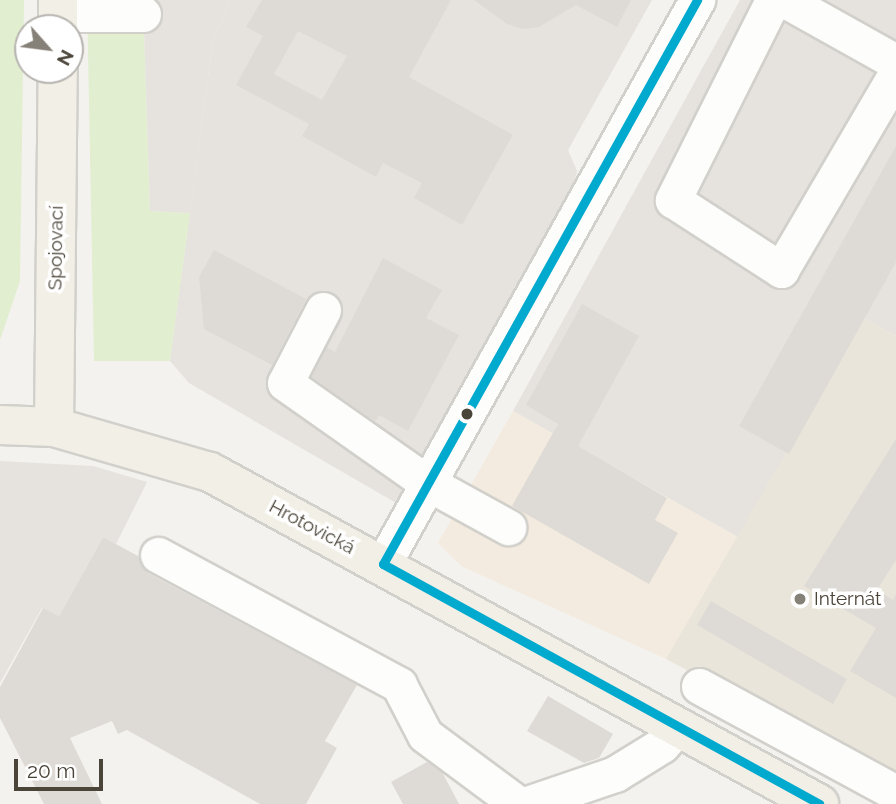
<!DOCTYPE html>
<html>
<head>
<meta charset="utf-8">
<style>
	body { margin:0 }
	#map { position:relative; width:896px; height:804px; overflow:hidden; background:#f4f2ee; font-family:Raleway,sans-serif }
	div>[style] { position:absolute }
	.commercial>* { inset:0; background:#f3ebdf }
	.industrial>* { inset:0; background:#e6e2de }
	.education>* { inset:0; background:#eae5da }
	.green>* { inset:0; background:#e1eecf }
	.parking>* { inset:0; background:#e6e3df }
	.building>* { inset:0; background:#dedbd6 }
	.roads { filter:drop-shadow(2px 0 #d2d0cb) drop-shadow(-2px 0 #d2d0cb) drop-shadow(0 2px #d2d0cb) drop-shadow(0 -2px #d2d0cb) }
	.minor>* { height:35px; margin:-17.5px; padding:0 17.5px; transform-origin:17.5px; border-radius:17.5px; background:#fdfdfc }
	.major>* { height:38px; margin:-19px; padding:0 19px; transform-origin:19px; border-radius:19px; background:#f2efe6 }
	.bus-1>* { height:9px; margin:-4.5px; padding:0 4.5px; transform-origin:4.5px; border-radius:4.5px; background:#00a9ce }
	.dots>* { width:19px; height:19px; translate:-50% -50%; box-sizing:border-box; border:4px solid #fff; border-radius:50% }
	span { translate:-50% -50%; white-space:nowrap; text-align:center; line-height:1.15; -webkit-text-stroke:7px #fff; paint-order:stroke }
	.street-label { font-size:19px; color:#4b4439 }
	.poi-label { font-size:19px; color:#4b4439 }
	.left { translate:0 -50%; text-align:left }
	.north { position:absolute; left:14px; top:14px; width:70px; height:70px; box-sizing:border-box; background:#fff; border:2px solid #b7b4b0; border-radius:50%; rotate:118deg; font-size:19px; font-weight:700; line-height:28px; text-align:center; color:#4b4439 }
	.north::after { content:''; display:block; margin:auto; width:24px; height:32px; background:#868178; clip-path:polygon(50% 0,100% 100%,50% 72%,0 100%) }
	.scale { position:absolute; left:14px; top:759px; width:89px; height:32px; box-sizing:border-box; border:4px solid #4b4439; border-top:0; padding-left:9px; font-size:21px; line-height:24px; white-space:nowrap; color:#4b4439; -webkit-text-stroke:5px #fff; paint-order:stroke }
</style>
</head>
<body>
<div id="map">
	<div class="commercial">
		<i style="clip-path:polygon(513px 411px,740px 538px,666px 659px,461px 566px,438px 543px)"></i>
	</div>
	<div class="industrial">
		<i style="clip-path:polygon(230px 0,652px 0,568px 150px,577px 171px,571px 196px,398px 504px,189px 383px,170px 361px,213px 40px)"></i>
		<i style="clip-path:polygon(740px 0,896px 0,896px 336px,864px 318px,740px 538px,513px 411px)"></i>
		<i style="clip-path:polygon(0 461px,93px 466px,147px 482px,116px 544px,103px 537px,59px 616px,42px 608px,0 683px)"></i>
	</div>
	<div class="education">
		<i style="clip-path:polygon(864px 318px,896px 336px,896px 782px,666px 659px)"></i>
	</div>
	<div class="green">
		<i style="clip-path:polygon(0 0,24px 0,20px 281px,0 340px)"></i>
		<i style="clip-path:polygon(87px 0,143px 0,150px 211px,190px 213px,170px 361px,94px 361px)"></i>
	</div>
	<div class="parking">
		<i style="clip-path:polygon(143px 0,230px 0,213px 40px,190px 213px,150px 211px)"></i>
	</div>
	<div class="building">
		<i style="clip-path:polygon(evenodd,262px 0,451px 0,409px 77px,513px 135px,462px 225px,414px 198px,422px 183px,383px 163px,376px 177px,302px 136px,309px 124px,236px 85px,263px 36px,246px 27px,262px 0,298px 31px,347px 56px,322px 100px,274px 74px,298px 31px)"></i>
		<i style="clip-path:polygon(474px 0,631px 0,617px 27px,576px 5px,539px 27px,522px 29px,507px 24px)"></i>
		<i style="clip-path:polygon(896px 146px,896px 262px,789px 454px,739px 426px)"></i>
		<i style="clip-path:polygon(214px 250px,306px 299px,272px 365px,204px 329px,199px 277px)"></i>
		<i style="clip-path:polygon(383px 258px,442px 290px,426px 318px,459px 335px,408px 431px,379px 415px,376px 421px,369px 417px,311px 377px,326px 347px,335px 352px)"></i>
		<i style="clip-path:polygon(582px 304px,639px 336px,578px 446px,667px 498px,655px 520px,678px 533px,649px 584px,512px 506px,558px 424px,526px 405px)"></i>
		<i style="clip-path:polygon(896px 439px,896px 560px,877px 590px,893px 600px,896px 594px,896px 698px,850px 671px,876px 628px,804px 586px)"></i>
		<i style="clip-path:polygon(103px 537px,138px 556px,148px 573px,357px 685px,325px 741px,337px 748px,306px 804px,260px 804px,127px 730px,118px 734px,112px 721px,70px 738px,102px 804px,44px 804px,0 718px,0 687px,43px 608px,59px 616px)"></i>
		<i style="clip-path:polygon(711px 601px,847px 679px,833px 704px,697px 625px)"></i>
		<i style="clip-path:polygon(548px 696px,613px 734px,599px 758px,584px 763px,527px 731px)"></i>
		<i style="clip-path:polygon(427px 762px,442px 772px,459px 804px,403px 804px,391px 782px)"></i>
	</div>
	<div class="roads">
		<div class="minor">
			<i style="left:773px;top:0;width:224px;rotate:116.6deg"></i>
			<i style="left:673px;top:200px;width:129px;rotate:32.9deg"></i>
			<i style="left:781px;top:270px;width:227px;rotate:-59.6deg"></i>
			<i style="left:785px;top:0;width:127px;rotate:29.2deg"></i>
			<i style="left:58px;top:14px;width:85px"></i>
			<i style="left:323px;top:310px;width:82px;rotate:117.5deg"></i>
			<i style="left:285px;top:383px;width:172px;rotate:35.1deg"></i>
			<i style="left:426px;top:482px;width:94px;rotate:28.8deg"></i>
			<i style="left:158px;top:555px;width:274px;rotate:28.3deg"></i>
			<i style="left:399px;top:685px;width:56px;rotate:62.5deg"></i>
			<i style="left:425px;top:735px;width:116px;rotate:36.6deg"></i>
			<i style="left:383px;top:564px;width:646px;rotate:-60.89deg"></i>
			<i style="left:699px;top:686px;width:224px;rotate:28.5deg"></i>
			<i style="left:527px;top:804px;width:93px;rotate:-18.8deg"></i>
			<i style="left:615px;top:774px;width:55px;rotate:-31.7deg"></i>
			<i style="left:662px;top:745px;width:23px;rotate:-49deg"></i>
		</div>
		<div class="major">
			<i style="left:58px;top:0;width:28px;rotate:90deg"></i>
			<i style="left:0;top:425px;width:54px;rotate:2.1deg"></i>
			<i style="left:54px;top:427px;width:162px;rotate:16.1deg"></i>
			<i style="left:210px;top:472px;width:694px;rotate:28.6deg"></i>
			<i style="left:54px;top:427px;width:357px;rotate:-89.4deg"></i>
		</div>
	</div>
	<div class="bus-1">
		<i style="left:383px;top:564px;width:646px;rotate:-60.89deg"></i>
		<i style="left:383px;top:564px;width:498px;rotate:28.8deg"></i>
	</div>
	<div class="dots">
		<i style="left:467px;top:414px;background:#4b4439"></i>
		<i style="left:800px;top:599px;background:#868178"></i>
	</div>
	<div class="street-label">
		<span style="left:56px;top:248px;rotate:-89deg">Spojovací</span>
		<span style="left:312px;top:527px;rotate:28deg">Hrotovická</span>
	</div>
	<div class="poi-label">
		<span class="left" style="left:814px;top:599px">Internát</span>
	</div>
	<div class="north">N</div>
	<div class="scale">20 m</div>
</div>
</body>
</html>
